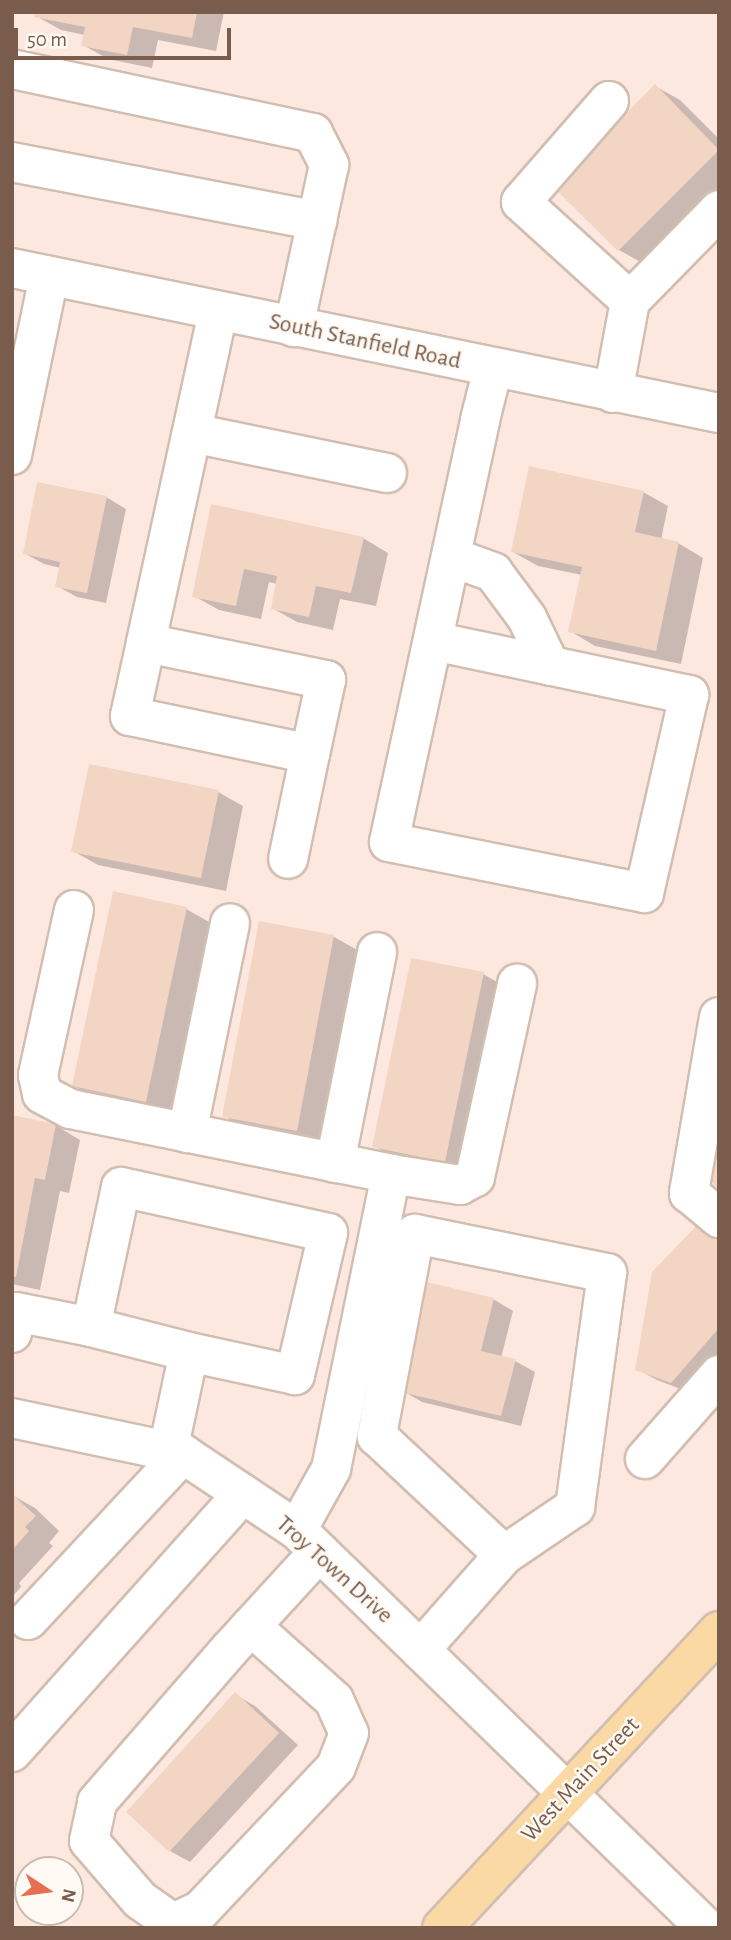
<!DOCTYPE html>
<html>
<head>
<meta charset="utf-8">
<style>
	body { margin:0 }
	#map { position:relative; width:731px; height:1940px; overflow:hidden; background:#fdf6ec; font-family:"Alegreya Sans",sans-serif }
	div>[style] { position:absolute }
	.commercial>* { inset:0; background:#fde8e0 }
	.shadow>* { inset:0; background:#0003 }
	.building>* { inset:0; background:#f3d5c3 }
	.roads { filter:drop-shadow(2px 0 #d1beb0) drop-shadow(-2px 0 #d1beb0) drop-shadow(0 2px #d1beb0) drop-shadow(0 -2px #d1beb0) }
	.minor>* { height:38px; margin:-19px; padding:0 19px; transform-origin:19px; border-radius:19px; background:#fff }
	.major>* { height:38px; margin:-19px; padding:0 19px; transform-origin:19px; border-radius:19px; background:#fbd9a5 }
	span { translate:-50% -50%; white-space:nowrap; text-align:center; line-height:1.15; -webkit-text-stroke:5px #fffaf3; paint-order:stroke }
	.street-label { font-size:24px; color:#7a5c4d }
	.frame { position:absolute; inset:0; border:14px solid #7a5c4d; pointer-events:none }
	.north { position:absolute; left:14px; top:1856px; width:70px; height:70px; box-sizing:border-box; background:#fffaf3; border:2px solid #cabbb1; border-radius:50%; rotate:103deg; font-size:19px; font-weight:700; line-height:28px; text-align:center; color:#7a5c4d }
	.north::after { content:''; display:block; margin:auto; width:24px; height:32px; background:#e76f51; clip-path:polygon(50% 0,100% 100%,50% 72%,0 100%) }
	.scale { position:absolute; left:14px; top:28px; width:217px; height:32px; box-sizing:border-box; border:4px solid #7a5c4d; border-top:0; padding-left:9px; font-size:21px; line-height:24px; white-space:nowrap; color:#7a5c4d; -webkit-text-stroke:5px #fffaf3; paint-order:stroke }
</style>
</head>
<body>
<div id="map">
	<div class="commercial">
		<i style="clip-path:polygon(evenodd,12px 12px,719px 12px,719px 1928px,12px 1928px,12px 12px,28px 1870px,70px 1870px,70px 1912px,28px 1912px,28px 1870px)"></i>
	</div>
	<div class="shadow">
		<i style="clip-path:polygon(37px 12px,224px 12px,216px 51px,158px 40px,152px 68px,108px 59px,83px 45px,85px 35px,61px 30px,36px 16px)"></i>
		<i style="clip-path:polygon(655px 86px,680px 100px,719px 139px,719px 188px,644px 264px,619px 250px)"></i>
		<i style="clip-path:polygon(643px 492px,668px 506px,661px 540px,678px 543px,703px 558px,681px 664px,595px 646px,570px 631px,582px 575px,538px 566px,513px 552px)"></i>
		<i style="clip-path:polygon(106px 497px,126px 509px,106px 603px,77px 597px,57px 586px,61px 568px,44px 564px,24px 553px)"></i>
		<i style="clip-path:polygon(213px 506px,363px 538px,388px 553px,376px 606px,340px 599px,333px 630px,297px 622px,272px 608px,277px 584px,269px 582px,261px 619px,219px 610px,194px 596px)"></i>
		<i style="clip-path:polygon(218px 792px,243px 806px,226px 891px,98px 865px,73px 851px)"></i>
		<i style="clip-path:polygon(186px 909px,211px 923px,171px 1115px,99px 1100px,74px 1086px)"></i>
		<i style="clip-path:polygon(260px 923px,334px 937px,359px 951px,322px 1144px,249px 1130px,224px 1116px)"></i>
		<i style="clip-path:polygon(483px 974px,508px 988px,470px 1175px,399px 1160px,374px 1146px)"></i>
		<i style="clip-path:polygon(12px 1117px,55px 1125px,80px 1140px,69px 1193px,60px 1191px,40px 1290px,12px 1284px)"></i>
		<i style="clip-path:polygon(700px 1224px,719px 1235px,719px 1361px,691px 1393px,657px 1380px,637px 1369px)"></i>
		<i style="clip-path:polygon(493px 1299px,513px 1311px,501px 1358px,515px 1361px,535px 1372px,521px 1426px,422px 1402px,403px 1391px)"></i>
		<i style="clip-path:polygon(12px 1495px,35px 1508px,59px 1531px,49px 1543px,53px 1546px,19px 1583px,21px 1587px,12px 1597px)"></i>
		<i style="clip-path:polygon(236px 1695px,255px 1706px,298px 1745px,190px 1862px,170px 1851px,128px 1811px)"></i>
	</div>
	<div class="building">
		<i style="clip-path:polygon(35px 12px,197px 12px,192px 38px,133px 27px,127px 55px,81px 46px,85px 27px,34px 17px)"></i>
		<i style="clip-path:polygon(655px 84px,719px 150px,618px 251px,553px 187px)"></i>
		<i style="clip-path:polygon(529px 466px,644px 491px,635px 532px,679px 542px,656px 651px,568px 632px,582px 567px,511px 552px)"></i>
		<i style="clip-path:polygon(37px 482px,107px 496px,87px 593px,55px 587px,60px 562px,23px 554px)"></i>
		<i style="clip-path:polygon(211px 504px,364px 537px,351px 593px,316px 586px,309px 617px,271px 609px,277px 576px,244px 569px,236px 606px,192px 597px)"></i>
		<i style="clip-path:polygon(89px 764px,219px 790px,201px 878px,71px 852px)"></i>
		<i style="clip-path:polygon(113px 891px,187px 907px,146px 1102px,72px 1086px)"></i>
		<i style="clip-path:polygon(259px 921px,334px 935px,297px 1131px,222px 1117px)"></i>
		<i style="clip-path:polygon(411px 958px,484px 972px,445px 1162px,372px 1147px)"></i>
		<i style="clip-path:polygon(12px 1115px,56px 1124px,45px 1180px,35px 1178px,16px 1277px,12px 1276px)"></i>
		<i style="clip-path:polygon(719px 1143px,719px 1189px,696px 1168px)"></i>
		<i style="clip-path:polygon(700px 1222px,719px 1241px,719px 1328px,671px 1383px,635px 1370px,652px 1272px)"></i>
		<i style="clip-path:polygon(427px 1282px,494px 1298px,481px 1351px,516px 1359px,501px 1416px,401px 1392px)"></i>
		<i style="clip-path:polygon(12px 1494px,36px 1516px,25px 1527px,29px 1531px,12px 1550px)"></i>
		<i style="clip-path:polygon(235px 1692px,279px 1733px,169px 1852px,126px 1812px)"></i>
	</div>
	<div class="roads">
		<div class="minor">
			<i style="left:12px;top:69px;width:308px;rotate:12deg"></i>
			<i style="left:313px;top:133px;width:36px;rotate:63deg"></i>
			<i style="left:329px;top:165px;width:166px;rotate:102.2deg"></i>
			<i style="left:609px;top:101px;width:134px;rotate:131.1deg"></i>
			<i style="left:521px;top:202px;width:147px;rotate:42.2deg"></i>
			<i style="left:12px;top:162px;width:311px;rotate:10.9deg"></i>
			<i style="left:12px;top:268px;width:722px;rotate:11.59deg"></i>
			<i style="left:218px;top:312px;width:339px;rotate:102.3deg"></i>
			<i style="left:146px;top:643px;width:184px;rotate:11.6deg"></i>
			<i style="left:326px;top:680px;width:76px;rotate:102.2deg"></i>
			<i style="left:613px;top:393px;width:94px;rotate:-79.5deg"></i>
			<i style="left:630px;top:301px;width:127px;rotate:-45.6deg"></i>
			<i style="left:192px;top:433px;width:199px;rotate:11.6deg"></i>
			<i style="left:12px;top:455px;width:183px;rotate:-78.3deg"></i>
			<i style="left:451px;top:557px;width:45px;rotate:19.7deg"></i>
			<i style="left:493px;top:572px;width:57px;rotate:53.5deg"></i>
			<i style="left:527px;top:618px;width:53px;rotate:64.4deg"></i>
			<i style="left:433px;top:641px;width:262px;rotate:11.9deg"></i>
			<i style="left:689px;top:695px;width:203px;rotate:102.8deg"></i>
			<i style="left:644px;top:893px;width:260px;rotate:-168.7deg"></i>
			<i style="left:389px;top:842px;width:432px;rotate:-77.8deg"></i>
			<i style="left:480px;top:420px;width:54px;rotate:-76deg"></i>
			<i style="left:146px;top:643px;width:75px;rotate:102.4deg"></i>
			<i style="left:130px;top:716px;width:184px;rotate:11.9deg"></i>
			<i style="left:310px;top:754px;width:107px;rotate:101.8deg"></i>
			<i style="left:74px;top:910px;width:169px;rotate:102.3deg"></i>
			<i style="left:38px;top:1075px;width:19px;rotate:78deg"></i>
			<i style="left:42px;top:1094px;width:32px;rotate:28deg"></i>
			<i style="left:70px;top:1109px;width:328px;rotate:11.4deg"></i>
			<i style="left:719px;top:1017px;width:179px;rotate:99.7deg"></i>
			<i style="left:689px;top:1193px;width:39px;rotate:40deg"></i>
			<i style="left:187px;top:1133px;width:214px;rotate:-78.4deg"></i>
			<i style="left:335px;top:1163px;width:215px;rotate:-78.7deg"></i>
			<i style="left:91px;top:1327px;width:101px;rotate:14.3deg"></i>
			<i style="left:189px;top:1352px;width:101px;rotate:102deg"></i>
			<i style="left:12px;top:1333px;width:21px;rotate:-79deg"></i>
			<i style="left:16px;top:1312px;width:76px;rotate:11.3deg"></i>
			<i style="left:91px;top:1327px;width:143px;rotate:-77.9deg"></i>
			<i style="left:121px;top:1187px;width:212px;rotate:12.5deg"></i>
			<i style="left:328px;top:1233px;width:146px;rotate:103.1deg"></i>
			<i style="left:295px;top:1375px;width:108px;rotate:-167.8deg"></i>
			<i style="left:12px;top:1418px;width:175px;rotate:11.9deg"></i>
			<i style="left:183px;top:1454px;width:137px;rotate:33.7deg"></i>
			<i style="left:297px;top:1530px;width:571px;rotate:44.22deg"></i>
			<i style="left:645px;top:1459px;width:112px;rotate:-48.6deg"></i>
			<i style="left:297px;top:1530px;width:70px;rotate:-60.9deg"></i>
			<i style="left:331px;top:1469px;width:301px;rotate:-78.5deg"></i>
			<i style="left:391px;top:1174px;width:70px;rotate:9.1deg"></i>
			<i style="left:460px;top:1185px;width:17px;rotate:-28deg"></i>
			<i style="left:475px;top:1177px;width:198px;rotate:-77.7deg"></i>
			<i style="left:28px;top:1620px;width:227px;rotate:-47deg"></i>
			<i style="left:251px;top:1626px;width:111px;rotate:41.7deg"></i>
			<i style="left:334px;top:1700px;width:36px;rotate:66deg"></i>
			<i style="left:349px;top:1733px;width:36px;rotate:111deg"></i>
			<i style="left:336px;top:1767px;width:197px;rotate:133.4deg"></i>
			<i style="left:201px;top:1910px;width:31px;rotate:155deg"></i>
			<i style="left:173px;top:1923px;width:40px;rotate:-145.1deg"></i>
			<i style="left:140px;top:1900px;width:78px;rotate:-130.8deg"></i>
			<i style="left:89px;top:1841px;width:40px;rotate:-78deg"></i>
			<i style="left:97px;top:1802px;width:203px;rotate:-49deg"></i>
			<i style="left:230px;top:1649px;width:132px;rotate:-47.5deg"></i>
			<i style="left:420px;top:1650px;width:127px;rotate:-48.5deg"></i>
			<i style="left:504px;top:1555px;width:86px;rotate:-34.1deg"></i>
			<i style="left:575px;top:1507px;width:236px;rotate:-82.2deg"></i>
			<i style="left:607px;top:1273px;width:196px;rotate:-168.5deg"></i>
			<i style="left:415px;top:1234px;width:206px;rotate:100.7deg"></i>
			<i style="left:377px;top:1436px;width:174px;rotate:43.1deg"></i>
			<i style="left:12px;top:1752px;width:346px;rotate:-48.2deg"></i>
		</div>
		<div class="major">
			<i style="left:442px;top:1928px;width:406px;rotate:-47deg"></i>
		</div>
	</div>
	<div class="street-label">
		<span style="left:365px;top:342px;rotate:12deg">South Stanfield Road</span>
		<span style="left:334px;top:1570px;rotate:42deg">Troy Town Drive</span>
		<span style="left:581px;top:1780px;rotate:-47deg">West Main Street</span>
	</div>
	<div class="frame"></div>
	<div class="north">N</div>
	<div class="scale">50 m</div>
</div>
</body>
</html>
